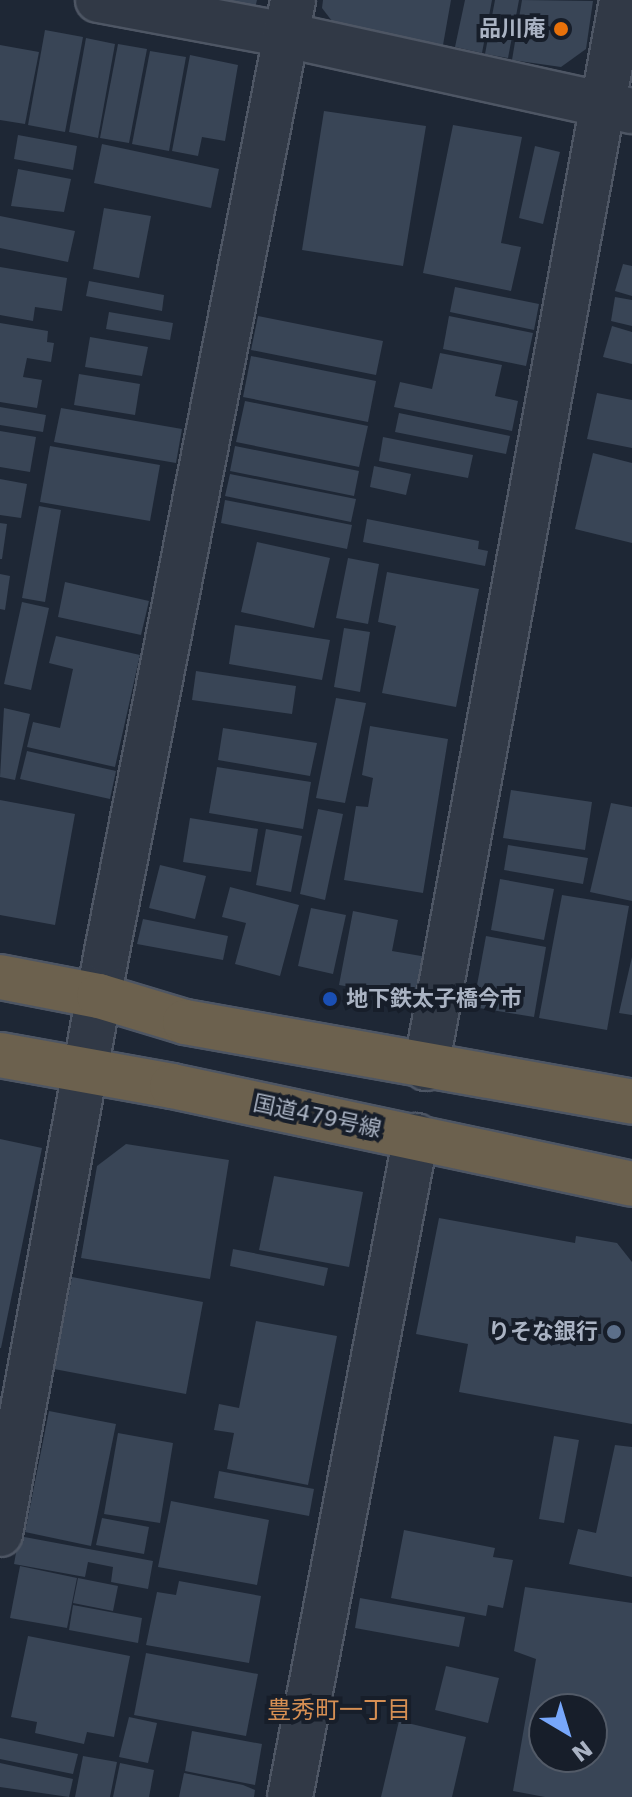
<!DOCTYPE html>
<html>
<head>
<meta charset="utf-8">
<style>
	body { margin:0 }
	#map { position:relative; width:632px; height:1797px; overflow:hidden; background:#1e2735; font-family:"DejaVu Sans","Noto Sans JP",sans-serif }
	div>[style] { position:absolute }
	.building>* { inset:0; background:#394556 }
	.roads { filter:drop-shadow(2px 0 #4e5664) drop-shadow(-2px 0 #4e5664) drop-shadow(0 2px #4e5664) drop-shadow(0 -2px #4e5664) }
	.minor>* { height:44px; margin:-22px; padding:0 22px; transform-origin:22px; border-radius:22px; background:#313946 }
	.highway>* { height:44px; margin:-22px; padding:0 22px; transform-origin:22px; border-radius:22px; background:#6c614e }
	.dots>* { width:22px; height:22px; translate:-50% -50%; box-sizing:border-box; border:4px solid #171e2a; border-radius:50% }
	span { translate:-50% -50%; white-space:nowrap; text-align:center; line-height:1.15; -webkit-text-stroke:8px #171e2a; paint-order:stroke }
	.poi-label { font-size:22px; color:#aab3c3; font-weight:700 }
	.right { translate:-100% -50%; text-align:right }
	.left { translate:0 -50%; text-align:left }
	.street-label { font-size:22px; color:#aab3c3 }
	.neighbourhood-label { font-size:24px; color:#d68f53 }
	.north { position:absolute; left:528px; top:1693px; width:80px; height:80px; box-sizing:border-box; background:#171e2a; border:2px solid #525a67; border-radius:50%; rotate:142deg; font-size:22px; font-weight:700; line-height:32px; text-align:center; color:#aab3c3 }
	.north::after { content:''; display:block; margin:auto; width:28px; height:36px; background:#77a7fb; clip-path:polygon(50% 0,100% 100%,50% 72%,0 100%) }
</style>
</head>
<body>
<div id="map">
	<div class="building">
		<i style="clip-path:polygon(220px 0,257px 0,255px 8px)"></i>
		<i style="clip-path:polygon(323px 0,451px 0,443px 45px,335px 25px,322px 8px)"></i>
		<i style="clip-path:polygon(465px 0,492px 0,482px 53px,455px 47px)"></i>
		<i style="clip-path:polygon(495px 0,519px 0,508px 58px,485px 54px)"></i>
		<i style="clip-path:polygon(522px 0,593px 1px,586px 49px,561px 67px,512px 60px)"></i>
		<i style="clip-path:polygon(45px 30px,83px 37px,65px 132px,28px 125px)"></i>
		<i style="clip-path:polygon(86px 38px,115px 44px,98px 138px,69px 132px)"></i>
		<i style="clip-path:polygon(118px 44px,147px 49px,129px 143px,100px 138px)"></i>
		<i style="clip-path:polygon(0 45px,39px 52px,25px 124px,0 120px)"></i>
		<i style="clip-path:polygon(150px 51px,186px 57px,169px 151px,132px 144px)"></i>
		<i style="clip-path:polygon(190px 55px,238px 65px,225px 141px,202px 137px,198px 156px,172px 151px)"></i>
		<i style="clip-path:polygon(324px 111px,426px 126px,403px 266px,302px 250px)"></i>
		<i style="clip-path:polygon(453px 125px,522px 137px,501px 243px,521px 247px,511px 291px,423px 273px)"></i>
		<i style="clip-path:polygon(18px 135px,77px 146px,73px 170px,14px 159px)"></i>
		<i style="clip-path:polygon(102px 144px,219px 169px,211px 208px,94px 183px)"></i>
		<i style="clip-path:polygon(535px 146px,560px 152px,543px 224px,519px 218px)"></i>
		<i style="clip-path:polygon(18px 169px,71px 179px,64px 212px,11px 206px)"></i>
		<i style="clip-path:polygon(104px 208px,151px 216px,139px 278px,93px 269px)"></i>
		<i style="clip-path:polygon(0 216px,75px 231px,68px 262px,0 248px)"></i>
		<i style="clip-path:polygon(623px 264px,632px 266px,632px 296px,615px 291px)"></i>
		<i style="clip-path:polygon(0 267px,67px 278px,62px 311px,35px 307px,33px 321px,0 315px)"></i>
		<i style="clip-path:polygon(89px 281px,164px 295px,162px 311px,86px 296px)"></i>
		<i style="clip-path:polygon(455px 287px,539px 304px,534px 330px,450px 312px)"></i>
		<i style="clip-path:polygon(615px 297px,632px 300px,632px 326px,611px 321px)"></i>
		<i style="clip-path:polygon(109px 312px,173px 323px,170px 340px,106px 329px)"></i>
		<i style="clip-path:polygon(258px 316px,383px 341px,376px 375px,251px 350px)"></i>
		<i style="clip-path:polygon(449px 316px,533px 333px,526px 366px,443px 349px)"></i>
		<i style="clip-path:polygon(0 323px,48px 331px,47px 342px,54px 343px,51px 362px,27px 358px,23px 377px,42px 380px,37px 408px,0 402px)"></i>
		<i style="clip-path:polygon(612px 326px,632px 332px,632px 364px,603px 357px)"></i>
		<i style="clip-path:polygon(90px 337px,148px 347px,142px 376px,85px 367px)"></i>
		<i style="clip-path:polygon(440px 353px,502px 365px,495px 396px,518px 401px,512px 431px,394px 407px,400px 382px,432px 389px)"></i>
		<i style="clip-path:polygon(251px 356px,376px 381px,368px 422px,243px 397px)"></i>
		<i style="clip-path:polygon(79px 374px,140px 384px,135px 415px,74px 405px)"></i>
		<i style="clip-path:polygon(597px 393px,632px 400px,632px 448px,587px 439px)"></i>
		<i style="clip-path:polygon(245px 401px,368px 426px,359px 467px,236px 442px)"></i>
		<i style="clip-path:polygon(0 407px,46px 415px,43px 432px,0 425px)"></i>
		<i style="clip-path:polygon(61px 408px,182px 429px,176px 463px,54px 442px)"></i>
		<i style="clip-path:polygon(399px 413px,510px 436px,506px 454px,395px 432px)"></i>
		<i style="clip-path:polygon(0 431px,36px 437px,30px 472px,0 467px)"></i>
		<i style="clip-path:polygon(383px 437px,473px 455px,468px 478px,379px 461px)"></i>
		<i style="clip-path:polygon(50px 446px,160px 465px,150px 521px,40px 502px)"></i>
		<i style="clip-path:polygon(235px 446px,359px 471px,354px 496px,230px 471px)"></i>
		<i style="clip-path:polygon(593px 453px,632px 463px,632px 543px,575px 529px)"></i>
		<i style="clip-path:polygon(374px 466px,411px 474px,406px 495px,370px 487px)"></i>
		<i style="clip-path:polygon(230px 474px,356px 499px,351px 522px,225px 496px)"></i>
		<i style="clip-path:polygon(0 479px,27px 484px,21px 518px,0 515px)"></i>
		<i style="clip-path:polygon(225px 500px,352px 525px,347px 549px,221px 523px)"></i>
		<i style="clip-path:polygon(39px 506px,61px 510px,45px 602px,22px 598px)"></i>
		<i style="clip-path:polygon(367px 519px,479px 541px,478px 549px,488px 551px,485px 566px,363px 542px)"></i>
		<i style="clip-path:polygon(0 523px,7px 524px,2px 559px,0 559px)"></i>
		<i style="clip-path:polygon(257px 542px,330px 558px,314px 628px,241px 612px)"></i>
		<i style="clip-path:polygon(348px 558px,379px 564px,368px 624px,336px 618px)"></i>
		<i style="clip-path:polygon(387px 572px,479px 589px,456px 707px,382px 693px,396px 626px,378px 622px)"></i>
		<i style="clip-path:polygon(0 574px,10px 576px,5px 610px,0 609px)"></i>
		<i style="clip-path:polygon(65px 582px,149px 601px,141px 635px,58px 617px)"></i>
		<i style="clip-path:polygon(22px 602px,49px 608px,31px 690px,4px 684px)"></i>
		<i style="clip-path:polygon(235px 625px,330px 640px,322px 680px,229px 664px)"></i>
		<i style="clip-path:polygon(344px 628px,370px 632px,360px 692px,334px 687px)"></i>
		<i style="clip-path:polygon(56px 636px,140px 655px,115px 767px,27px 747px,33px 722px,60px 728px,73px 669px,49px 663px)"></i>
		<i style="clip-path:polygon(196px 671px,296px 686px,292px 714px,192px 700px)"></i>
		<i style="clip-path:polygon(336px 698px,366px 703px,345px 803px,316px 798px)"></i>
		<i style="clip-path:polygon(4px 708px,30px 714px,15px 780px,0 777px)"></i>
		<i style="clip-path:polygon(370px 726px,448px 739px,423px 893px,344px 880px,356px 806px,368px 807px,373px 778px,362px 775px)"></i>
		<i style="clip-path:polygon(223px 728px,317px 743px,310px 776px,218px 760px)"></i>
		<i style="clip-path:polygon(27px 751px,116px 771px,110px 799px,20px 779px)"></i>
		<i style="clip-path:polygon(217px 767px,311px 782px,303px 829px,209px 813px)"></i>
		<i style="clip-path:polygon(511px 790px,592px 802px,585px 850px,503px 838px)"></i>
		<i style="clip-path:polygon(0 800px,75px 814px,55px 925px,0 915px)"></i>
		<i style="clip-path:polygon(611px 803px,632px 807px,632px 901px,590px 892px)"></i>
		<i style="clip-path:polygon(318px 809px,343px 814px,325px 900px,300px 894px)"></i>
		<i style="clip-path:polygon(190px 818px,258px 829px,251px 872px,183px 862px)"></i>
		<i style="clip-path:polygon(266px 829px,302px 836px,291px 892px,256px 885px)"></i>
		<i style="clip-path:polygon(508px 845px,588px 858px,583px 884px,504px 870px)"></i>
		<i style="clip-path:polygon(160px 865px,206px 876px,195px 919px,149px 908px)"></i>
		<i style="clip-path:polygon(500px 879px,554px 889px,544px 940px,491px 930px)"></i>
		<i style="clip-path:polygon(230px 887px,299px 905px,280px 976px,235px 964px,246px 923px,222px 917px)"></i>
		<i style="clip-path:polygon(562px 895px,629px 906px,607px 1030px,539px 1018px)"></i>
		<i style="clip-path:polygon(311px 908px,346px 915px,333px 974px,298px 966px)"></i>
		<i style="clip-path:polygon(353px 911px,398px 920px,392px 951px,427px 957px,419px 999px,339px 985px)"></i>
		<i style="clip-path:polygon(143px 919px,228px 936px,223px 960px,137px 944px)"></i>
		<i style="clip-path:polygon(486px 936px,546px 947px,534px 1017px,473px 1007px)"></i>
		<i style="clip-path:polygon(632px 957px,632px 1015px,619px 1013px)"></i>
		<i style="clip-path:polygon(0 1139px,42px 1148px,1px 1348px,0 1348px)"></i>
		<i style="clip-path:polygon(126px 1144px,229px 1160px,210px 1279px,81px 1258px,97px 1166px)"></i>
		<i style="clip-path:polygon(274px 1176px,363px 1192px,349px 1267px,259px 1250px)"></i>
		<i style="clip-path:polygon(439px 1218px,575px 1243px,576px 1236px,617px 1243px,632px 1262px,632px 1424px,459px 1392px,468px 1344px,416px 1334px)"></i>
		<i style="clip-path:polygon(233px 1249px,328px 1268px,324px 1286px,230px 1266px)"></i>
		<i style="clip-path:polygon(72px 1277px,203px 1302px,186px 1394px,54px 1369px)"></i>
		<i style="clip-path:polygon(256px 1321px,337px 1336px,308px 1485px,227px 1469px,234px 1433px,214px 1430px,219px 1404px,239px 1408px)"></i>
		<i style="clip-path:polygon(49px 1411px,116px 1424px,91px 1546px,25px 1532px)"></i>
		<i style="clip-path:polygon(118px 1433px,173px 1443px,160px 1523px,104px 1514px)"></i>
		<i style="clip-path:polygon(554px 1436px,579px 1440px,564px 1523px,539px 1519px)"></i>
		<i style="clip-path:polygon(615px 1445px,632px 1447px,632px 1577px,569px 1564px,578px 1529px,596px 1533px)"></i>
		<i style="clip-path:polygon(219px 1471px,314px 1489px,309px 1516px,214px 1498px)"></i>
		<i style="clip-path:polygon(171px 1501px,269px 1520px,257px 1585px,158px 1567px)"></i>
		<i style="clip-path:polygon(102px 1518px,149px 1527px,144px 1554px,96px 1545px)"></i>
		<i style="clip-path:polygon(404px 1530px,495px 1548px,493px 1557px,513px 1560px,503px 1608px,488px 1605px,486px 1616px,391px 1598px)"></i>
		<i style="clip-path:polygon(19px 1536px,153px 1561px,148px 1589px,111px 1582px,113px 1567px,88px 1562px,85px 1577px,14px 1564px)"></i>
		<i style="clip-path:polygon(20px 1566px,77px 1578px,67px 1628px,10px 1618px)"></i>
		<i style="clip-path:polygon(78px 1578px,118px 1586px,113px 1611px,73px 1603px)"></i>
		<i style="clip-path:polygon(179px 1581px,261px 1596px,249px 1663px,146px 1645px,157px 1592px,176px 1595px)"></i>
		<i style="clip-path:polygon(evenodd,525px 1587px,632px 1603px,632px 1797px,545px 1797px,513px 1791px,536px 1659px,514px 1651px,525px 1587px,544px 1709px,592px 1709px,592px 1757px,544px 1757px,544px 1709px)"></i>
		<i style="clip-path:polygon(360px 1598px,465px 1617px,459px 1647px,355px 1628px)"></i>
		<i style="clip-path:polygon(73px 1605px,142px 1618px,138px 1643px,69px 1630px)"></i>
		<i style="clip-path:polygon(28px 1636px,130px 1656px,114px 1737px,87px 1732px,84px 1744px,35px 1733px,37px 1722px,11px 1717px)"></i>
		<i style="clip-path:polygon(146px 1653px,258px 1674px,246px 1736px,134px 1715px)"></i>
		<i style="clip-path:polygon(446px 1666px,499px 1678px,488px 1723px,435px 1710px)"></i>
		<i style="clip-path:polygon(129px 1717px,157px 1723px,148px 1763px,119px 1757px)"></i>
		<i style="clip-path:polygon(399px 1721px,466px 1737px,452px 1797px,381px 1797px)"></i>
		<i style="clip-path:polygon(192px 1731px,262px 1744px,255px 1785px,185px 1771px)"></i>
		<i style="clip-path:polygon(0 1738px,78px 1754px,73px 1774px,0 1759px)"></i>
		<i style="clip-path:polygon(83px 1756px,117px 1762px,110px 1797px,75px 1797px)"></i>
		<i style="clip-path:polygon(0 1763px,73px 1779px,69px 1797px,0 1787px)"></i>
		<i style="clip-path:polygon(120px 1763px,154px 1770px,149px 1797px,113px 1797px)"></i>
		<i style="clip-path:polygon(184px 1773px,243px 1785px,255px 1790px,254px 1797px,179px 1797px)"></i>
	</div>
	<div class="roads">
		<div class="minor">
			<i style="left:98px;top:0;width:191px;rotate:10.5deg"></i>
			<i style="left:286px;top:35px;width:354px;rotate:12.4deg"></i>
			<i style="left:426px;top:1068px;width:1086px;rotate:-79.6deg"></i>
			<i style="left:0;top:1534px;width:593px;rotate:-79.6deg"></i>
			<i style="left:107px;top:951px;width:969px;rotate:-78.93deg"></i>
			<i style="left:290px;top:1797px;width:673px;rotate:-79.21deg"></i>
		</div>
		<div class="highway">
			<i style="left:0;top:977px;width:101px;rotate:10.9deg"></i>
			<i style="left:99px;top:996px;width:90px;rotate:16.8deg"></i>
			<i style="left:185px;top:1022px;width:454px;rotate:10.1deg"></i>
			<i style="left:0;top:1055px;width:175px;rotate:10.2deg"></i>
			<i style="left:172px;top:1086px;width:470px;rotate:12deg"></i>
		</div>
	</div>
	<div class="dots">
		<i style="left:561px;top:29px;background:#e8710a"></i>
		<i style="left:330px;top:999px;background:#1a4fb4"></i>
		<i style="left:614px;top:1332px;background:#5c6f8a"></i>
	</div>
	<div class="poi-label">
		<span class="right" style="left:545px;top:29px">品川庵</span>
		<span class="left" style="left:346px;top:999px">地下鉄太子橋今市</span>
		<span class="right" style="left:598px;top:1332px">りそな銀行</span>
	</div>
	<div class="street-label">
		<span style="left:317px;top:1116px;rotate:12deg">国道479号線</span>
	</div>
	<div class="neighbourhood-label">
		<span style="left:339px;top:1711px">豊秀町一丁目</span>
	</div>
	<div class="north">N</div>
</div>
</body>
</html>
